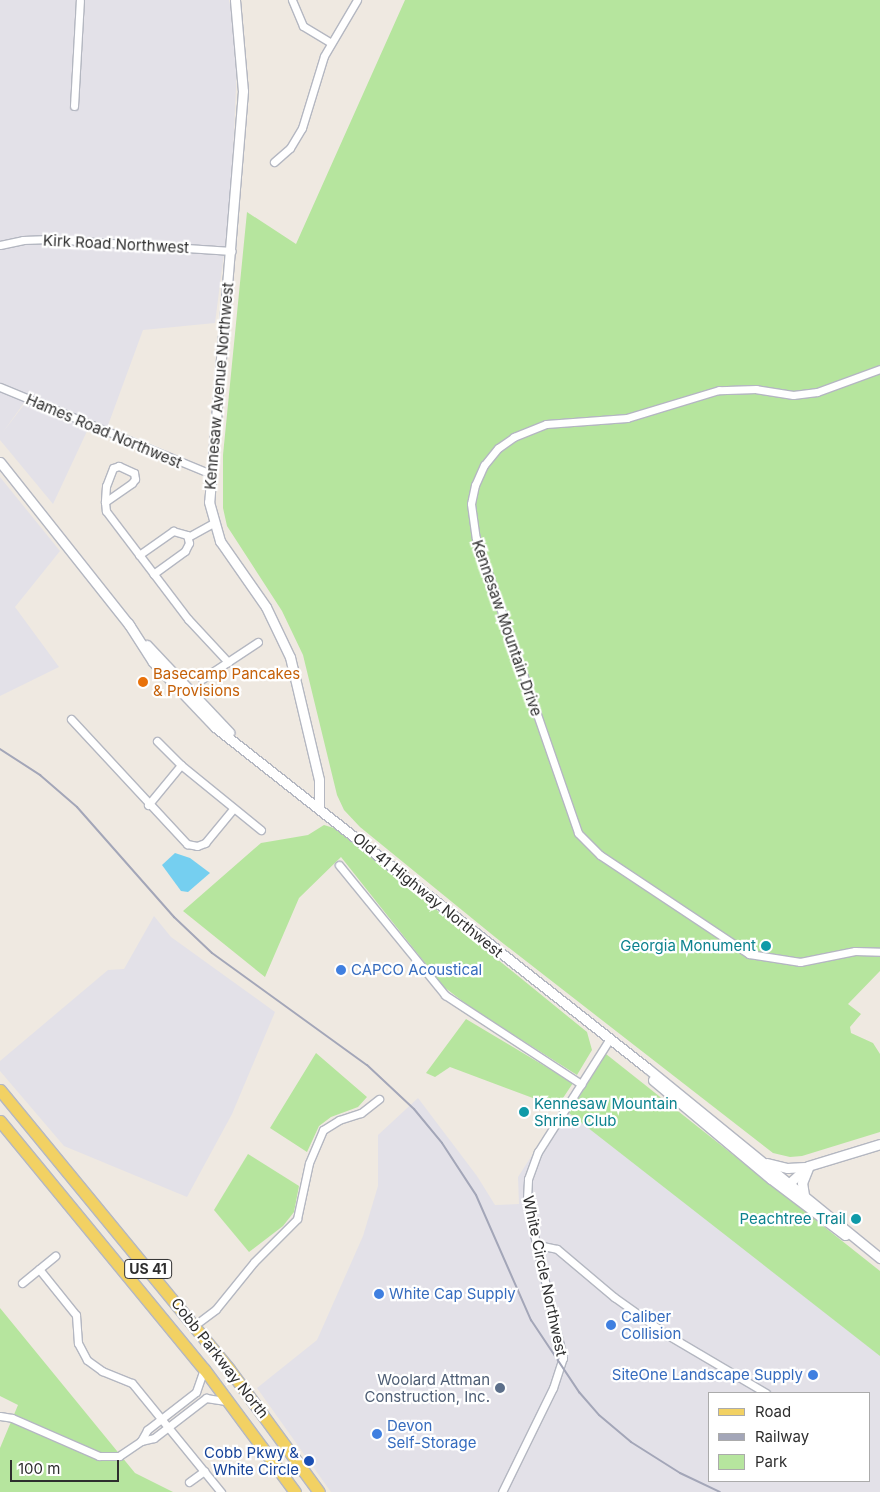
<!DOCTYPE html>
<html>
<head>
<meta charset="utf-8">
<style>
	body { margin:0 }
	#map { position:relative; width:880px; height:1492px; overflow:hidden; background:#efe9e1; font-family:Inter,sans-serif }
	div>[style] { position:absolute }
	.industrial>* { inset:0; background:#e3e1e8 }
	.green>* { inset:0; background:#b6e59e }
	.water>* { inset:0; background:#75cff0 }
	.roads { filter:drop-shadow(1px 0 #b4b7c1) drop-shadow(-1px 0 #b4b7c1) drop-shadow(0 1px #b4b7c1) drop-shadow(0 -1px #b4b7c1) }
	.minor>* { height:7px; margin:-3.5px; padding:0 3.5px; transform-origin:3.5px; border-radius:3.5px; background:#fff }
	.tertiary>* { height:9px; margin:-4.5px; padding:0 4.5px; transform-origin:4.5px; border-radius:4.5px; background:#fff }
	.primary>* { height:11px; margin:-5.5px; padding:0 5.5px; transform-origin:5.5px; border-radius:5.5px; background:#f2d163 }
	.rail>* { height:2px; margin:-1px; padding:0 1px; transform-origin:1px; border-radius:1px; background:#a3a6b8 }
	.dots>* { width:14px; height:14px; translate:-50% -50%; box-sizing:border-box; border:2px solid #fff; border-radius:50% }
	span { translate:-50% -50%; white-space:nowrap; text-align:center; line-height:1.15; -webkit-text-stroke:4.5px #fff; paint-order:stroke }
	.shield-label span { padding:1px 4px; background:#fff; border:1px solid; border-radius:4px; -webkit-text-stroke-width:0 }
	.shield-label { font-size:14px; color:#2e2e2e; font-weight:700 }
	.street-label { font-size:15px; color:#2e2e2e }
	.food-label { font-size:15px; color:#c56008 }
	.left { translate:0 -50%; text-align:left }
	.culture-label { font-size:15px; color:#0d838f }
	.right { translate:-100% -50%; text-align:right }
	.shop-label { font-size:15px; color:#366cbe }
	.service-label { font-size:15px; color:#4e5e75 }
	.transit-label { font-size:15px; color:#164399 }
	.legend { position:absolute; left:708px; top:1392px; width:162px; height:90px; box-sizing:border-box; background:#fff; border:1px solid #ababab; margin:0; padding:6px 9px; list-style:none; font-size:15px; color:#2e2e2e }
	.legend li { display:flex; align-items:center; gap:10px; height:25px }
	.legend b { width:25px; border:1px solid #ababab }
	.scale { position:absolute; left:10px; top:1460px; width:109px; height:22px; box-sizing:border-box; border:2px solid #2e2e2e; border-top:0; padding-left:6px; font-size:15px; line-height:18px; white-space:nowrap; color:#2e2e2e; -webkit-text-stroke:4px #fff; paint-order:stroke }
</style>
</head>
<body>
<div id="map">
	<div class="industrial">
		<i style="clip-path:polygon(0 0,229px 0,238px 43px,231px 199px,215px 323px,143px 330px,107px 428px,29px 396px,3px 432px,26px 402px,88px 429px,53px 504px,0 440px)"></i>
		<i style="clip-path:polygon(0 477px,60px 551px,15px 607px,59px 667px,0 696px)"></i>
		<i style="clip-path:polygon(154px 916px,171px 937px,275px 1012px,232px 1114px,187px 1197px,64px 1146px,0 1071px,0 1061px,108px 970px,124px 969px)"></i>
		<i style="clip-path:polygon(evenodd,418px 1098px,477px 1176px,495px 1205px,519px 1204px,518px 1177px,561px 1110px,591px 1124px,880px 1355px,880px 1492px,331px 1492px,257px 1388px,317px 1340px,363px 1236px,378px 1186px,378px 1135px,418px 1098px,709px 1393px,869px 1393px,869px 1481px,709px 1481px,709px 1393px)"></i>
	</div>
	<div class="green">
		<i style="clip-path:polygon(405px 0,880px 0,880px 971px,848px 1004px,861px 1014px,850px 1027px,851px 1033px,873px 1043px,880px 1054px,880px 1132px,802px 1156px,790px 1157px,773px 1153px,495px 937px,360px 827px,344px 810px,337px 795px,303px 655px,282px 611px,227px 526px,223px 508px,223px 455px,247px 212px,296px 244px)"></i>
		<i style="clip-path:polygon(324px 825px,337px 829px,587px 1032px,592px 1050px,577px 1075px,470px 1007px,444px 987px,341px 857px,299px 898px,265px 977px,183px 911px,261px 843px,308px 835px)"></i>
		<i style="clip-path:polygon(466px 1019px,573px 1083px,557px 1107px,450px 1067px,435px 1077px,426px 1073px)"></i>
		<i style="clip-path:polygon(316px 1053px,367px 1097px,358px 1107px,331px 1117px,319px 1126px,307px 1152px,270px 1128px)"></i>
		<i style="clip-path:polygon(606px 1054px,880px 1271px,880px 1356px,569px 1113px)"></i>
		<i style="clip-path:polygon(248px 1154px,299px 1186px,294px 1212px,283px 1226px,249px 1252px,214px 1210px)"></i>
		<i style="clip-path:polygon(0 1308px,135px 1473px,173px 1492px,0 1492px,0 1448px,18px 1405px,0 1396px)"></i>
	</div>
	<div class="water">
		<i style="clip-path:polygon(175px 853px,190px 858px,210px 873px,188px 892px,181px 891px,162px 865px)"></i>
	</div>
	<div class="roads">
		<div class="minor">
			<i style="left:292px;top:0;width:28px;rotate:67deg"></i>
			<i style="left:303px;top:26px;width:31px;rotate:31deg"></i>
			<i style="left:74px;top:106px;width:106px;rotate:-86.8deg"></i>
			<i style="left:274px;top:162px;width:21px;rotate:-41deg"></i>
			<i style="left:290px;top:148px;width:23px;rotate:-59deg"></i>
			<i style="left:302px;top:128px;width:75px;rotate:-73deg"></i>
			<i style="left:324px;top:56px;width:65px;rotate:-59.5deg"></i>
			<i style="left:0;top:245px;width:24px;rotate:-12deg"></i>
			<i style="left:23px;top:240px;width:27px;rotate:-2deg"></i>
			<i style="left:50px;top:239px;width:182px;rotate:3.8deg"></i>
			<i style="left:880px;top:369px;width:67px;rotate:159.9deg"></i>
			<i style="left:817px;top:392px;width:24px;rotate:173deg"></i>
			<i style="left:793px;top:395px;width:37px;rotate:-171deg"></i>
			<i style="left:756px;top:389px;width:37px;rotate:178deg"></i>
			<i style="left:719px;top:390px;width:96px;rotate:163.1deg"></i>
			<i style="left:627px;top:418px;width:81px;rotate:175.8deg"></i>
			<i style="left:546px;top:424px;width:35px;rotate:158deg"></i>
			<i style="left:514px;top:437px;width:19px;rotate:145deg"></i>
			<i style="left:498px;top:448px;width:22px;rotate:129deg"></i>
			<i style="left:484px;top:465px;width:22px;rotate:114deg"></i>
			<i style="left:475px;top:485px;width:19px;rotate:102deg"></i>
			<i style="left:471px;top:504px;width:34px;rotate:82deg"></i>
			<i style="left:476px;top:538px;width:312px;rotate:70.9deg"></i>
			<i style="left:578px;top:833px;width:31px;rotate:45deg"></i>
			<i style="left:600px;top:855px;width:179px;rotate:33.6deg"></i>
			<i style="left:749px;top:954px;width:52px;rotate:8.9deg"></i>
			<i style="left:800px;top:962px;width:56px;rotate:-11.3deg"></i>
			<i style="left:855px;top:951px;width:25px;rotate:2deg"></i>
			<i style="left:0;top:387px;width:226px;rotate:22.4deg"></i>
			<i style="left:105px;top:502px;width:33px;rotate:-35deg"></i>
			<i style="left:132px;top:483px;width:5px;rotate:-53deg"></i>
			<i style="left:135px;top:479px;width:6px;rotate:-99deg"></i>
			<i style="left:134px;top:473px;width:17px;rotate:-155deg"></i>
			<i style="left:119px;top:466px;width:6px;rotate:162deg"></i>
			<i style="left:113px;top:468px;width:19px;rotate:111deg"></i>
			<i style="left:106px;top:486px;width:16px;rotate:94deg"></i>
			<i style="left:105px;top:502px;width:9px;rotate:84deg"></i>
			<i style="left:106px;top:511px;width:136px;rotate:52.8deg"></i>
			<i style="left:188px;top:619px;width:59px;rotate:47.1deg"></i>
			<i style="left:188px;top:537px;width:29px;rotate:-29deg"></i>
			<i style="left:139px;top:555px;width:42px;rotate:-35.2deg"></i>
			<i style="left:173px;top:531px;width:15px;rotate:16deg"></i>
			<i style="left:187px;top:535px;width:8px;rotate:76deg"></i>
			<i style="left:189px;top:543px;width:9px;rotate:117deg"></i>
			<i style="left:185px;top:551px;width:39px;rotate:144deg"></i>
			<i style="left:202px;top:679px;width:67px;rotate:-33.5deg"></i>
			<i style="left:71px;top:719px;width:171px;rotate:47.1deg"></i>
			<i style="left:187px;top:844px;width:10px;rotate:11deg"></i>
			<i style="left:197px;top:846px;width:9px;rotate:-21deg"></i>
			<i style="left:205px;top:843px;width:45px;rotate:-50.4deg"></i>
			<i style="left:157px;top:741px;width:34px;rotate:45deg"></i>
			<i style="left:181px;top:765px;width:103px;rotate:39.1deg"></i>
			<i style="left:148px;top:805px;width:52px;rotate:-50.5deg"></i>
			<i style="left:339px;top:865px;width:168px;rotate:50.8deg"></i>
			<i style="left:445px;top:995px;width:163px;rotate:33.2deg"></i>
			<i style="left:538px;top:1245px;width:19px;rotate:12deg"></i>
			<i style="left:557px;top:1249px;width:75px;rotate:40.1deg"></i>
			<i style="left:614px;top:1297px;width:64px;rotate:35.4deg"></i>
			<i style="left:666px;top:1334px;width:116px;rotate:30.5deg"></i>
			<i style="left:39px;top:1269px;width:59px;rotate:51.2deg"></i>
			<i style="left:76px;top:1315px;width:28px;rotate:86deg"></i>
			<i style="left:78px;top:1343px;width:19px;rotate:62deg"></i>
			<i style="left:87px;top:1360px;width:19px;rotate:36deg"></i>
			<i style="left:102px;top:1371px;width:32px;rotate:22deg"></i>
			<i style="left:132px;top:1383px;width:141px;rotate:50.8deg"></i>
			<i style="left:22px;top:1283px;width:43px;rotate:-39.3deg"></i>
			<i style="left:195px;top:1325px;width:26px;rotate:-37deg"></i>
			<i style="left:216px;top:1309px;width:60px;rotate:-51deg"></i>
			<i style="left:254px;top:1262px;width:61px;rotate:-45deg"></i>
			<i style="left:297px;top:1219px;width:57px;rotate:-77.9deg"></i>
			<i style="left:309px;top:1163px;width:36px;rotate:-67deg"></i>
			<i style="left:323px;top:1130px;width:19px;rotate:-32deg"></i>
			<i style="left:339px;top:1120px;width:23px;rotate:-18deg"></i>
			<i style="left:361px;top:1113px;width:23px;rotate:-38deg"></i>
			<i style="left:0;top:1416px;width:12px;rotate:9deg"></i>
			<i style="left:12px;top:1418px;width:95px;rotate:23.6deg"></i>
			<i style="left:99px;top:1456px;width:20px"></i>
			<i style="left:119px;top:1456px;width:27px;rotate:-34deg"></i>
			<i style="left:141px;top:1441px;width:13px;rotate:-61deg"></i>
			<i style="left:147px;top:1430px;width:62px;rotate:-37.8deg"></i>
			<i style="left:196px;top:1392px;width:24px;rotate:-71deg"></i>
			<i style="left:141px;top:1441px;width:13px;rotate:-13deg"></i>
			<i style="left:154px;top:1438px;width:66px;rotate:-37.6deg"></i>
			<i style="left:206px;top:1398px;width:20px;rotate:9deg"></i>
			<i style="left:189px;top:1482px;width:19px;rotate:-36deg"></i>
			<i style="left:502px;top:1492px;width:116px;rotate:-63.9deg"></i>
			<i style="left:553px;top:1388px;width:32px;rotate:-72deg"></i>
			<i style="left:563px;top:1358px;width:136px;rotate:-103.2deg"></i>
			<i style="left:532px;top:1226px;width:27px;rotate:-100deg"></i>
			<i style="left:527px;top:1199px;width:20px;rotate:-87deg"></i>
			<i style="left:528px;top:1179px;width:29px;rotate:-70deg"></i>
			<i style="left:538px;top:1152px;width:133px;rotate:-57.6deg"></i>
		</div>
		<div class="tertiary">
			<i style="left:235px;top:0;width:91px;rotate:85deg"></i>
			<i style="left:243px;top:91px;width:412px;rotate:94.7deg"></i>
			<i style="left:209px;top:502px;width:41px;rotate:74.2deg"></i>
			<i style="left:220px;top:541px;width:80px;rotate:55.1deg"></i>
			<i style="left:266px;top:607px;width:55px;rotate:64.4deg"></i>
			<i style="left:290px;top:657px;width:126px;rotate:76.7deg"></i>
			<i style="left:319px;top:780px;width:28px;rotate:90deg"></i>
			<i style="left:0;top:462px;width:209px;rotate:51.6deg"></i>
			<i style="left:128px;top:623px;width:46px;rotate:57.3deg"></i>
			<i style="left:153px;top:662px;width:90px;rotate:46.4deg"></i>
			<i style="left:215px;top:727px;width:550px;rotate:38.29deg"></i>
			<i style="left:647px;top:1068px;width:301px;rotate:39.2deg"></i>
			<i style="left:147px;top:645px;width:120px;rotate:46.7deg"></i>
			<i style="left:653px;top:1080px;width:154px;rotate:40deg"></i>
			<i style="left:771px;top:1179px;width:93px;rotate:37.1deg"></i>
			<i style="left:767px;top:1163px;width:21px;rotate:14deg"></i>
			<i style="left:787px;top:1168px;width:18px;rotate:-3deg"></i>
			<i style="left:785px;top:1187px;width:31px;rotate:-42deg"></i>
			<i style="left:808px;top:1166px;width:75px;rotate:-17deg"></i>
			<i style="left:804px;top:1195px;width:12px;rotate:-99deg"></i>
			<i style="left:802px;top:1183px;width:16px;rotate:-68deg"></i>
		</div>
		<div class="primary">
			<i style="left:0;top:1090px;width:361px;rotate:50.6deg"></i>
			<i style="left:229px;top:1369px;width:152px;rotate:53.8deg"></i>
			<i style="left:0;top:1121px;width:321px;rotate:50.6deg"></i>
			<i style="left:204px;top:1369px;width:153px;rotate:53.5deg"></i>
		</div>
	</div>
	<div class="rail">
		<i style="left:0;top:749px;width:48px;rotate:33deg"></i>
		<i style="left:40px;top:775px;width:49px;rotate:40.9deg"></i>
		<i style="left:77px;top:807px;width:147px;rotate:48.6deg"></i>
		<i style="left:174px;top:917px;width:52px;rotate:43.5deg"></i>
		<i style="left:212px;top:953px;width:191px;rotate:35.9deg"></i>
		<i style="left:367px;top:1065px;width:64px;rotate:43.1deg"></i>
		<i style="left:414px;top:1109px;width:44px;rotate:50.5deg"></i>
		<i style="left:442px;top:1143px;width:62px;rotate:56.8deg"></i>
		<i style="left:476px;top:1195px;width:137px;rotate:66.3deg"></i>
		<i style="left:531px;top:1320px;width:87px;rotate:56.3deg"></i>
		<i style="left:579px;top:1392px;width:30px;rotate:49deg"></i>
		<i style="left:599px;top:1415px;width:42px;rotate:40.2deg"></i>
		<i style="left:631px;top:1442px;width:58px;rotate:32.3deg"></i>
		<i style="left:680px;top:1473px;width:44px;rotate:25.4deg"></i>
	</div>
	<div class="dots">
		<i style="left:143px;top:682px;background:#e8710a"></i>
		<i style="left:766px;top:946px;background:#0f9aa8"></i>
		<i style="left:341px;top:970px;background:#3f7fe0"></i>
		<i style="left:524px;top:1112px;background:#0f9aa8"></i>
		<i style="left:856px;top:1219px;background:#0f9aa8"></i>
		<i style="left:379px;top:1294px;background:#3f7fe0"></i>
		<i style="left:611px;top:1325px;background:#3f7fe0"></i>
		<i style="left:813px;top:1375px;background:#3f7fe0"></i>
		<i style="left:500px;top:1388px;background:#5c6f8a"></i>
		<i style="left:377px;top:1434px;background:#3f7fe0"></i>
		<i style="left:309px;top:1461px;background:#1a4fb4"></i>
	</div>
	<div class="shield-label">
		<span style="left:148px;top:1269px">US 41</span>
	</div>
	<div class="street-label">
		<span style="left:116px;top:244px;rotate:3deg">Kirk Road Northwest</span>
		<span style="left:219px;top:386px;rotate:-85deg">Kennesaw Avenue Northwest</span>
		<span style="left:104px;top:431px;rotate:23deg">Hames Road Northwest</span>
		<span style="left:507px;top:628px;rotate:71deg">Kennesaw Mountain Drive</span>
		<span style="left:428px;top:895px;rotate:39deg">Old 41 Highway Northwest</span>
		<span style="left:545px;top:1276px;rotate:78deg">White Circle Northwest</span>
		<span style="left:220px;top:1358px;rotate:52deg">Cobb Parkway North</span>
	</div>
	<div class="food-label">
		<span class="left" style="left:153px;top:682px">Basecamp Pancakes<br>&amp; Provisions</span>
	</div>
	<div class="culture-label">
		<span class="right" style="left:756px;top:946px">Georgia Monument</span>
		<span class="left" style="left:534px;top:1112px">Kennesaw Mountain<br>Shrine Club</span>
		<span class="right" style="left:846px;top:1219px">Peachtree Trail</span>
	</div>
	<div class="shop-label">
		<span class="left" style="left:351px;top:970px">CAPCO Acoustical</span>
		<span class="left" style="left:389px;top:1294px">White Cap Supply</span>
		<span class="left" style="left:621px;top:1325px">Caliber<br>Collision</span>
		<span class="right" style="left:803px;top:1375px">SiteOne Landscape Supply</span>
		<span class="left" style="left:387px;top:1434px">Devon<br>Self-Storage</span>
	</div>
	<div class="service-label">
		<span class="right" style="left:490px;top:1388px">Woolard Attman<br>Construction, Inc.</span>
	</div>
	<div class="transit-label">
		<span class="right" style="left:299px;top:1461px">Cobb Pkwy &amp;<br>White Circle</span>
	</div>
	<ul class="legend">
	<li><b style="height:6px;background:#f2d163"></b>Road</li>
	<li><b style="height:6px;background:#a3a6b8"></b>Railway</li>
	<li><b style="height:14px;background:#b6e59e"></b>Park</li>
	</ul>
	<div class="scale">100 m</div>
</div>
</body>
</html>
